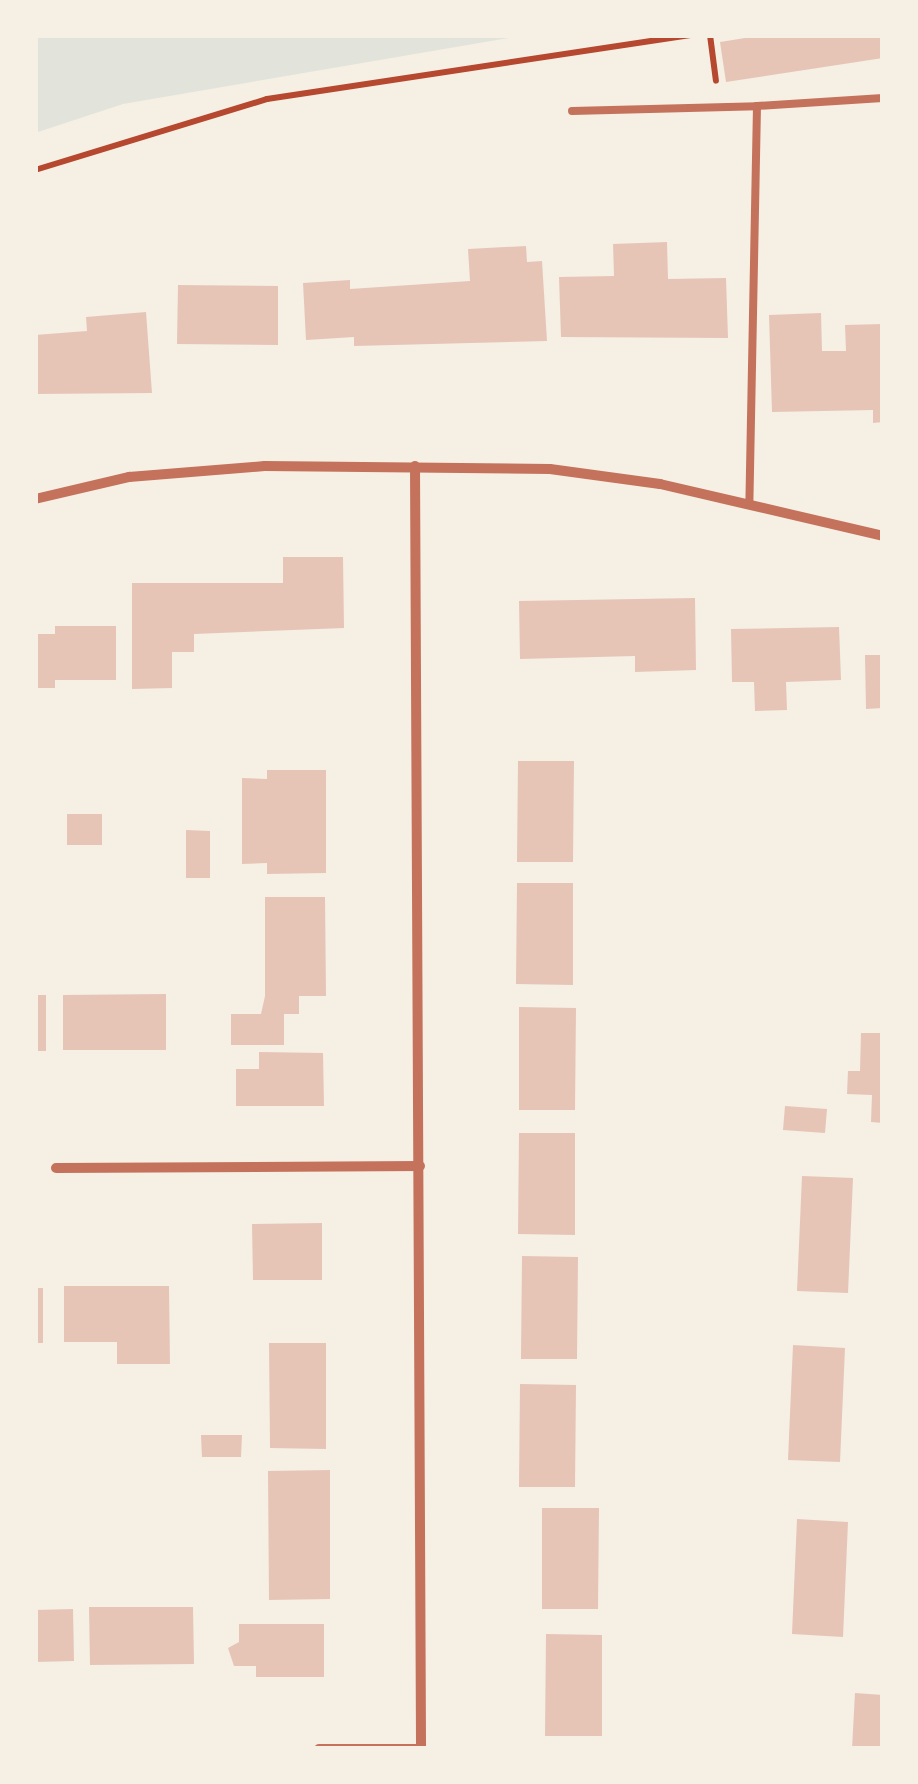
<!DOCTYPE html>
<html>
<head>
<meta charset="utf-8">
<style>
	body { margin:0 }
	#map { position:relative; width:918px; height:1784px; overflow:hidden; background:#f6efe4; font-family:Overpass,sans-serif }
	div>[style] { position:absolute }
	.green>* { inset:0; background:#e2e4dc }
	.building>* { inset:0; background:#e6c5b7 }
	.path>* { height:6px; margin:-3px; padding:0 3px; transform-origin:3px; border-radius:3px; background:#b5482f }
	.service>* { height:8px; margin:-4px; padding:0 4px; transform-origin:4px; border-radius:4px; background:#c5725c }
	.minor>* { height:10px; margin:-5px; padding:0 5px; transform-origin:5px; border-radius:5px; background:#c5725c }
	span { translate:-50% -50%; white-space:nowrap; text-align:center; line-height:1.15; -webkit-text-stroke:8px #f6efe4; paint-order:stroke }
	.frame { position:absolute; inset:0; border:38px solid #f6efe4; pointer-events:none }
</style>
</head>
<body>
<div id="map">
	<div class="green">
		<i style="clip-path:polygon(35px 35px,526px 35px,123px 104px,35px 133px)"></i>
	</div>
	<div class="building">
		<i style="clip-path:polygon(764px 35px,883px 35px,883px 58px,726px 82px,720px 42px)"></i>
		<i style="clip-path:polygon(667px 242px,668px 279px,726px 278px,728px 338px,561px 337px,559px 277px,614px 276px,613px 244px)"></i>
		<i style="clip-path:polygon(526px 246px,527px 262px,542px 261px,547px 341px,354px 346px,354px 337px,306px 340px,303px 283px,350px 280px,350px 289px,470px 281px,468px 249px)"></i>
		<i style="clip-path:polygon(178px 285px,278px 286px,278px 345px,177px 344px)"></i>
		<i style="clip-path:polygon(146px 312px,152px 393px,35px 394px,35px 335px,87px 331px,86px 317px)"></i>
		<i style="clip-path:polygon(821px 313px,822px 351px,846px 351px,845px 325px,883px 324px,883px 422px,873px 423px,873px 410px,772px 412px,769px 315px)"></i>
		<i style="clip-path:polygon(283px 557px,343px 557px,344px 628px,194px 634px,194px 652px,172px 652px,172px 688px,132px 689px,132px 583px,283px 583px)"></i>
		<i style="clip-path:polygon(695px 598px,696px 670px,635px 672px,635px 656px,520px 659px,519px 601px)"></i>
		<i style="clip-path:polygon(55px 626px,116px 626px,116px 680px,55px 680px,55px 688px,35px 688px,35px 634px,55px 634px)"></i>
		<i style="clip-path:polygon(839px 627px,841px 680px,786px 682px,787px 710px,755px 711px,754px 682px,732px 682px,731px 629px)"></i>
		<i style="clip-path:polygon(865px 655px,883px 655px,883px 708px,866px 709px)"></i>
		<i style="clip-path:polygon(518px 761px,574px 761px,573px 862px,517px 862px)"></i>
		<i style="clip-path:polygon(267px 770px,326px 770px,326px 873px,267px 874px,267px 863px,242px 864px,242px 778px,267px 779px)"></i>
		<i style="clip-path:polygon(67px 814px,102px 814px,102px 845px,67px 845px)"></i>
		<i style="clip-path:polygon(186px 830px,210px 831px,210px 878px,186px 878px)"></i>
		<i style="clip-path:polygon(517px 883px,573px 883px,573px 985px,516px 984px)"></i>
		<i style="clip-path:polygon(265px 897px,325px 897px,326px 996px,299px 996px,299px 1014px,284px 1014px,284px 1045px,231px 1045px,231px 1014px,261px 1014px,265px 996px)"></i>
		<i style="clip-path:polygon(166px 994px,166px 1050px,63px 1050px,63px 995px)"></i>
		<i style="clip-path:polygon(35px 995px,46px 995px,46px 1051px,35px 1051px)"></i>
		<i style="clip-path:polygon(519px 1007px,576px 1008px,575px 1110px,519px 1110px)"></i>
		<i style="clip-path:polygon(861px 1033px,883px 1033px,883px 1123px,871px 1122px,872px 1095px,847px 1094px,848px 1071px,860px 1071px)"></i>
		<i style="clip-path:polygon(259px 1052px,323px 1053px,324px 1106px,236px 1106px,236px 1069px,259px 1069px)"></i>
		<i style="clip-path:polygon(785px 1106px,827px 1109px,825px 1133px,783px 1130px)"></i>
		<i style="clip-path:polygon(519px 1133px,575px 1133px,575px 1235px,518px 1234px)"></i>
		<i style="clip-path:polygon(802px 1176px,853px 1178px,848px 1293px,797px 1291px)"></i>
		<i style="clip-path:polygon(322px 1223px,322px 1280px,253px 1280px,252px 1224px)"></i>
		<i style="clip-path:polygon(522px 1256px,578px 1257px,577px 1359px,521px 1359px)"></i>
		<i style="clip-path:polygon(64px 1286px,169px 1286px,170px 1364px,117px 1364px,117px 1342px,64px 1342px)"></i>
		<i style="clip-path:polygon(35px 1288px,43px 1288px,43px 1343px,35px 1343px)"></i>
		<i style="clip-path:polygon(269px 1343px,326px 1343px,326px 1449px,270px 1448px)"></i>
		<i style="clip-path:polygon(793px 1345px,845px 1348px,840px 1462px,788px 1460px)"></i>
		<i style="clip-path:polygon(520px 1384px,576px 1385px,575px 1487px,519px 1487px)"></i>
		<i style="clip-path:polygon(201px 1435px,242px 1435px,241px 1457px,202px 1457px)"></i>
		<i style="clip-path:polygon(330px 1470px,330px 1599px,269px 1600px,268px 1471px)"></i>
		<i style="clip-path:polygon(542px 1508px,599px 1508px,598px 1609px,542px 1609px)"></i>
		<i style="clip-path:polygon(797px 1519px,848px 1522px,843px 1637px,792px 1634px)"></i>
		<i style="clip-path:polygon(89px 1607px,193px 1607px,194px 1664px,90px 1665px)"></i>
		<i style="clip-path:polygon(73px 1609px,74px 1661px,35px 1662px,35px 1610px)"></i>
		<i style="clip-path:polygon(239px 1624px,324px 1624px,324px 1677px,256px 1677px,256px 1666px,234px 1666px,228px 1648px,239px 1642px)"></i>
		<i style="clip-path:polygon(546px 1634px,602px 1635px,602px 1736px,545px 1736px)"></i>
		<i style="clip-path:polygon(855px 1693px,883px 1695px,883px 1749px,852px 1749px)"></i>
	</div>
	<div class="path">
		<i style="left:710px;top:35px;width:46px;rotate:82.6deg"></i>
		<i style="left:35px;top:170px;width:243px;rotate:-17deg"></i>
		<i style="left:267px;top:99px;width:430px;rotate:-8.6deg"></i>
	</div>
	<div class="service">
		<i style="left:757px;top:106px;width:126px;rotate:-3.6deg"></i>
		<i style="left:572px;top:111px;width:185px;rotate:-1.5deg"></i>
		<i style="left:757px;top:106px;width:399px;rotate:91.1deg"></i>
	</div>
	<div class="minor">
		<i style="left:415px;top:466px;width:1283px;rotate:89.73deg"></i>
		<i style="left:35px;top:499px;width:97px;rotate:-13.2deg"></i>
		<i style="left:129px;top:477px;width:136px;rotate:-4.6deg"></i>
		<i style="left:265px;top:466px;width:285px;rotate:0.6deg"></i>
		<i style="left:550px;top:469px;width:111px;rotate:7.8deg"></i>
		<i style="left:660px;top:484px;width:229px;rotate:13.1deg"></i>
		<i style="left:56px;top:1168px;width:364px;rotate:-0.3deg"></i>
		<i style="left:319px;top:1749px;width:102px"></i>
	</div>
	<div class="frame"></div>
</div>
</body>
</html>
